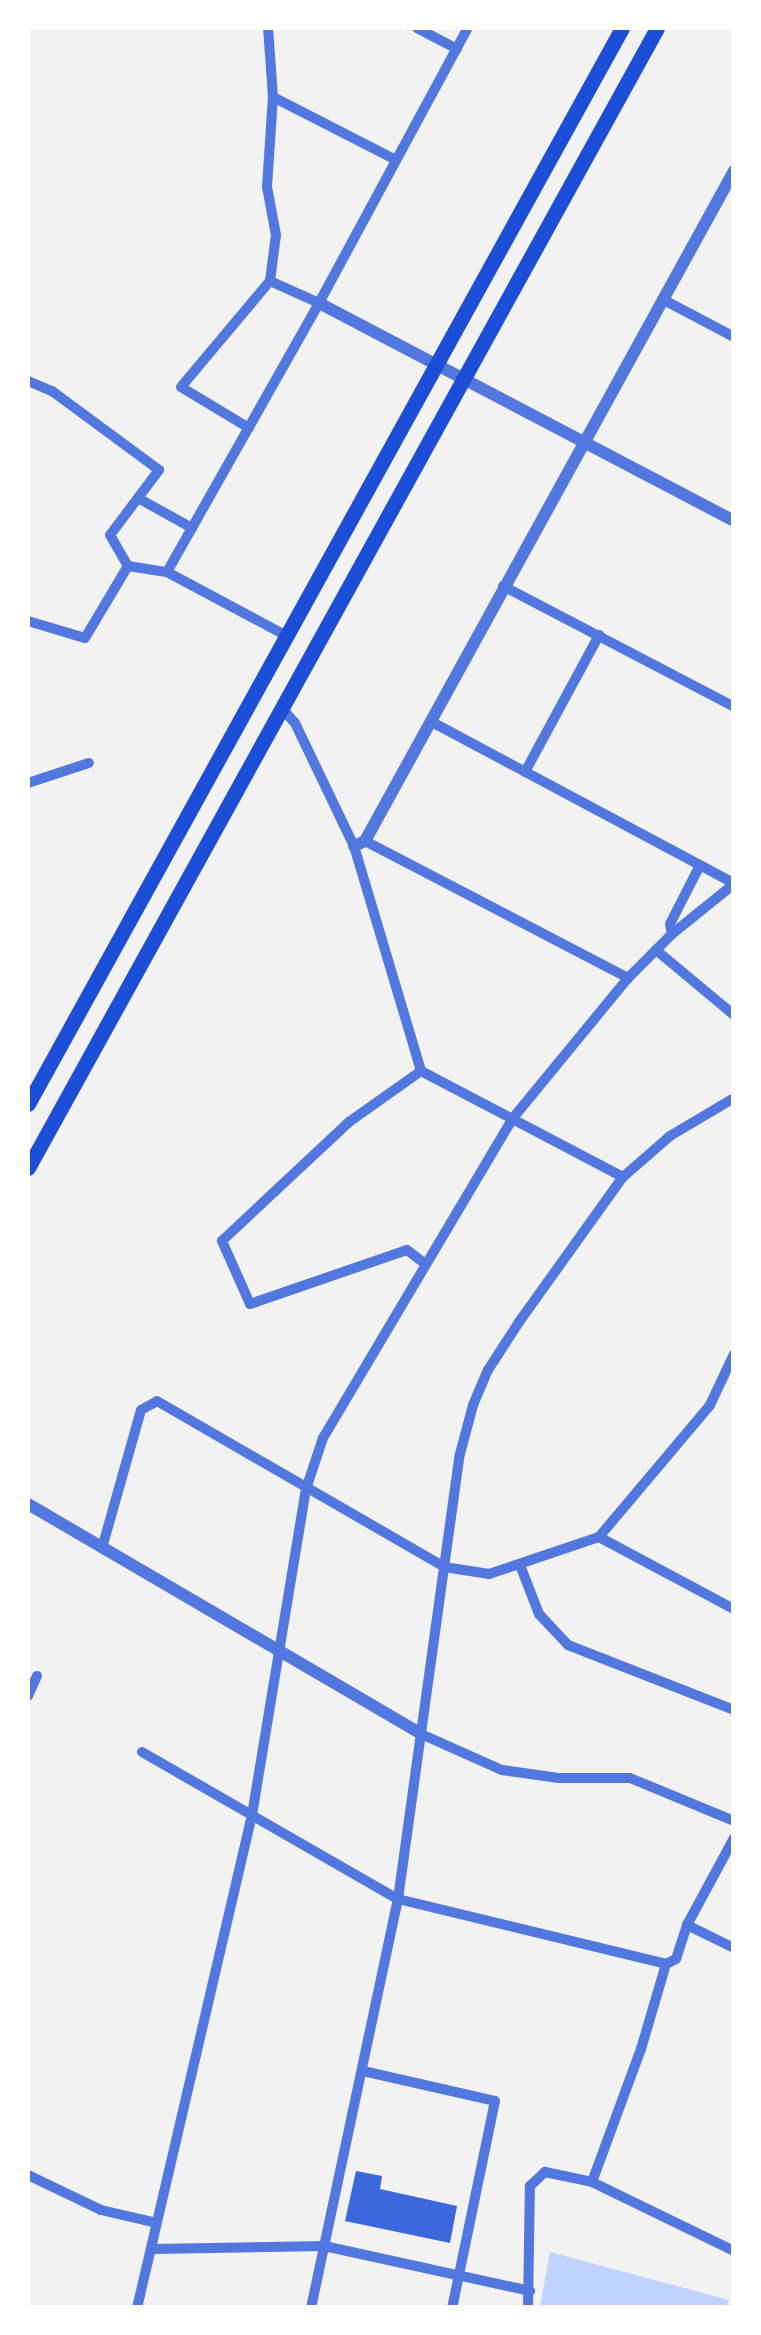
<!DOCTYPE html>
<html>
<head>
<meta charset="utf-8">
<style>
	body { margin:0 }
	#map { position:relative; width:761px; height:2335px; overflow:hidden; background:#f2f2f2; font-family:Jost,sans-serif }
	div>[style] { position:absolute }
	.water>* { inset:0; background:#bfd3fe }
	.building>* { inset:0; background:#3d67dc }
	.minor>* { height:10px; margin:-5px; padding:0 5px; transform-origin:5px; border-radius:5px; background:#5277de }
	.tertiary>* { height:12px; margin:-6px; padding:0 6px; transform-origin:6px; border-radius:6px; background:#5277de }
	.primary>* { height:15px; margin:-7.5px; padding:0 7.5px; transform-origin:7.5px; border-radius:7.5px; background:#1d4ed8 }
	span { translate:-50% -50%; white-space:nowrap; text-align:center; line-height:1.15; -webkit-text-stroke:10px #fff; paint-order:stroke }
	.frame { position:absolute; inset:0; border:30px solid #fff; pointer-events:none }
</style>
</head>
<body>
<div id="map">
	<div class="water">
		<i style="clip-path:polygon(550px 2252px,729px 2300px,727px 2307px,540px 2307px)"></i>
	</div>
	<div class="building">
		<i style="clip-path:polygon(356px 2171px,382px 2176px,380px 2189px,457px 2206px,450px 2243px,345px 2221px)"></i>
	</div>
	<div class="minor">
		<i style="left:417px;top:28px;width:45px;rotate:27.7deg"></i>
		<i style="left:273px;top:97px;width:138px;rotate:27.1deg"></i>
		<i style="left:270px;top:281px;width:54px;rotate:24.2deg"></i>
		<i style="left:319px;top:303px;width:313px;rotate:-61.6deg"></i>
		<i style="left:662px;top:299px;width:81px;rotate:27.8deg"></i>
		<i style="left:28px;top:381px;width:26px;rotate:23deg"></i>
		<i style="left:52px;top:391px;width:133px;rotate:36.4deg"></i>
		<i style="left:159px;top:470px;width:81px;rotate:127deg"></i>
		<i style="left:110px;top:535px;width:36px;rotate:60deg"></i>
		<i style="left:249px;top:428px;width:79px;rotate:-148.9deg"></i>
		<i style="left:181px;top:387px;width:138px;rotate:-50deg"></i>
		<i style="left:270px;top:281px;width:46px;rotate:-82.6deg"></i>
		<i style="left:276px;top:235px;width:49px;rotate:-100.6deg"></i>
		<i style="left:267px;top:187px;width:90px;rotate:-86.2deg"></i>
		<i style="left:273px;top:97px;width:69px;rotate:-94.1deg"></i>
		<i style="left:138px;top:498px;width:62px;rotate:29.1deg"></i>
		<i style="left:167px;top:572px;width:136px;rotate:28.1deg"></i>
		<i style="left:503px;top:586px;width:261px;rotate:27.6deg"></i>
		<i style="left:28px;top:621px;width:59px;rotate:16.6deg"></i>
		<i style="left:85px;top:638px;width:84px;rotate:-59.2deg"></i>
		<i style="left:128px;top:566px;width:39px;rotate:9deg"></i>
		<i style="left:167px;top:572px;width:309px;rotate:-60.5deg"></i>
		<i style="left:281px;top:707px;width:21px;rotate:49deg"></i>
		<i style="left:295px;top:723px;width:136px;rotate:64.4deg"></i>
		<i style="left:354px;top:846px;width:235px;rotate:73.4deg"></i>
		<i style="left:421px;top:1071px;width:228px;rotate:27.7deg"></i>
		<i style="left:430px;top:721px;width:344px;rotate:28.1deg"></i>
		<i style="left:525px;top:772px;width:156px;rotate:-61.6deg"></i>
		<i style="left:28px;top:783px;width:64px;rotate:-18.2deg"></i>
		<i style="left:365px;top:841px;width:297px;rotate:27.5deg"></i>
		<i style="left:672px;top:934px;width:10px;rotate:-101deg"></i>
		<i style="left:670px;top:924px;width:66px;rotate:-63deg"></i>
		<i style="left:656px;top:950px;width:102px;rotate:39.8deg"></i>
		<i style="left:421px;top:1071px;width:88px;rotate:144.7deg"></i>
		<i style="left:349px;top:1122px;width:174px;rotate:136.9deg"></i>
		<i style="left:222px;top:1241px;width:69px;rotate:66deg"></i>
		<i style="left:250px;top:1304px;width:166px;rotate:-19deg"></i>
		<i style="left:407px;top:1250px;width:21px;rotate:37deg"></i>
		<i style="left:599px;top:1537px;width:172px;rotate:-49.9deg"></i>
		<i style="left:710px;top:1405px;width:56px;rotate:-64.8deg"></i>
		<i style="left:102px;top:1548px;width:143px;rotate:-74.2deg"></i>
		<i style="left:141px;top:1410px;width:18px;rotate:-29deg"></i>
		<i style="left:157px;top:1401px;width:332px;rotate:30deg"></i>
		<i style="left:444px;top:1567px;width:46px;rotate:8.8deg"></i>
		<i style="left:489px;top:1574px;width:116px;rotate:-18.6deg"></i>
		<i style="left:599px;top:1537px;width:153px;rotate:28.1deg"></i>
		<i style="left:520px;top:1565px;width:53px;rotate:68.8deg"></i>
		<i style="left:539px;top:1614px;width:42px;rotate:46.9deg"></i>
		<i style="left:568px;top:1645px;width:178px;rotate:21.4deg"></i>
		<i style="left:28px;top:1696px;width:22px;rotate:-66deg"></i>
		<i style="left:421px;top:1734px;width:89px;rotate:24deg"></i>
		<i style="left:502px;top:1770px;width:57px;rotate:8.1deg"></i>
		<i style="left:558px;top:1778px;width:72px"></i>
		<i style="left:630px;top:1778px;width:113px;rotate:22.5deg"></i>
		<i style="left:142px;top:1752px;width:295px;rotate:29.9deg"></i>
		<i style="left:398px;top:1899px;width:276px;rotate:13.6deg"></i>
		<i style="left:666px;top:1964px;width:11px;rotate:-27deg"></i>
		<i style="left:676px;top:1959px;width:36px;rotate:-72deg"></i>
		<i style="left:687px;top:1925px;width:52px;rotate:26.1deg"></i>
		<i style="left:687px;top:1925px;width:99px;rotate:-61.6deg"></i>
		<i style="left:363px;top:2071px;width:135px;rotate:12.8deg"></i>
		<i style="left:495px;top:2101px;width:211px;rotate:101.7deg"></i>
		<i style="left:28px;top:2175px;width:81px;rotate:25.6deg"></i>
		<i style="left:101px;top:2210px;width:57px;rotate:13.1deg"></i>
		<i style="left:592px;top:2182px;width:142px;rotate:-69.8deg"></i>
		<i style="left:641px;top:2049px;width:89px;rotate:-73.6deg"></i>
		<i style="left:151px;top:2249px;width:173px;rotate:-1deg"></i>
		<i style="left:324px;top:2246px;width:211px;rotate:12.3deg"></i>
		<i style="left:137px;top:2308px;width:506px;rotate:-76.87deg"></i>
		<i style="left:252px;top:1815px;width:330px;rotate:-80.6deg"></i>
		<i style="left:306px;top:1489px;width:54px;rotate:-71.6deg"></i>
		<i style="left:323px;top:1438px;width:372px;rotate:-59.3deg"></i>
		<i style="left:513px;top:1118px;width:181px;rotate:-50.6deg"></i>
		<i style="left:628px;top:978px;width:62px;rotate:-45deg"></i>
		<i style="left:672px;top:934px;width:80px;rotate:-38.9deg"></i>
		<i style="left:311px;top:2308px;width:418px;rotate:-78deg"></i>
		<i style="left:398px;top:1899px;width:449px;rotate:-82.1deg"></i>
		<i style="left:460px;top:1454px;width:51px;rotate:-75.1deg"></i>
		<i style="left:473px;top:1405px;width:38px;rotate:-67deg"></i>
		<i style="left:488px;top:1370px;width:57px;rotate:-57.1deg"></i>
		<i style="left:519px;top:1322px;width:178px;rotate:-54.4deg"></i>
		<i style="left:623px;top:1177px;width:62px;rotate:-41.1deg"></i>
		<i style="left:670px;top:1136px;width:74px;rotate:-30.7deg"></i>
		<i style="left:528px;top:2308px;width:122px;rotate:-89.1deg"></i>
		<i style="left:530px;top:2186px;width:21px;rotate:-43deg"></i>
		<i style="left:545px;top:2172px;width:48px;rotate:12deg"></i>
		<i style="left:592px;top:2182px;width:158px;rotate:25.9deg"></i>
	</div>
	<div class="tertiary">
		<i style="left:319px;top:303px;width:469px;rotate:27.7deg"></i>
		<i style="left:354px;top:846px;width:12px;rotate:-24deg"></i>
		<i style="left:365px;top:841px;width:765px;rotate:-61.16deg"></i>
		<i style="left:28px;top:1504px;width:455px;rotate:30.3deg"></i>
	</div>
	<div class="primary">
		<i style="left:28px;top:1104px;width:1229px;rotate:-61.1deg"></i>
		<i style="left:28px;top:1168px;width:1302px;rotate:-61.11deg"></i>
	</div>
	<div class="frame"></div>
</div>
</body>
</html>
